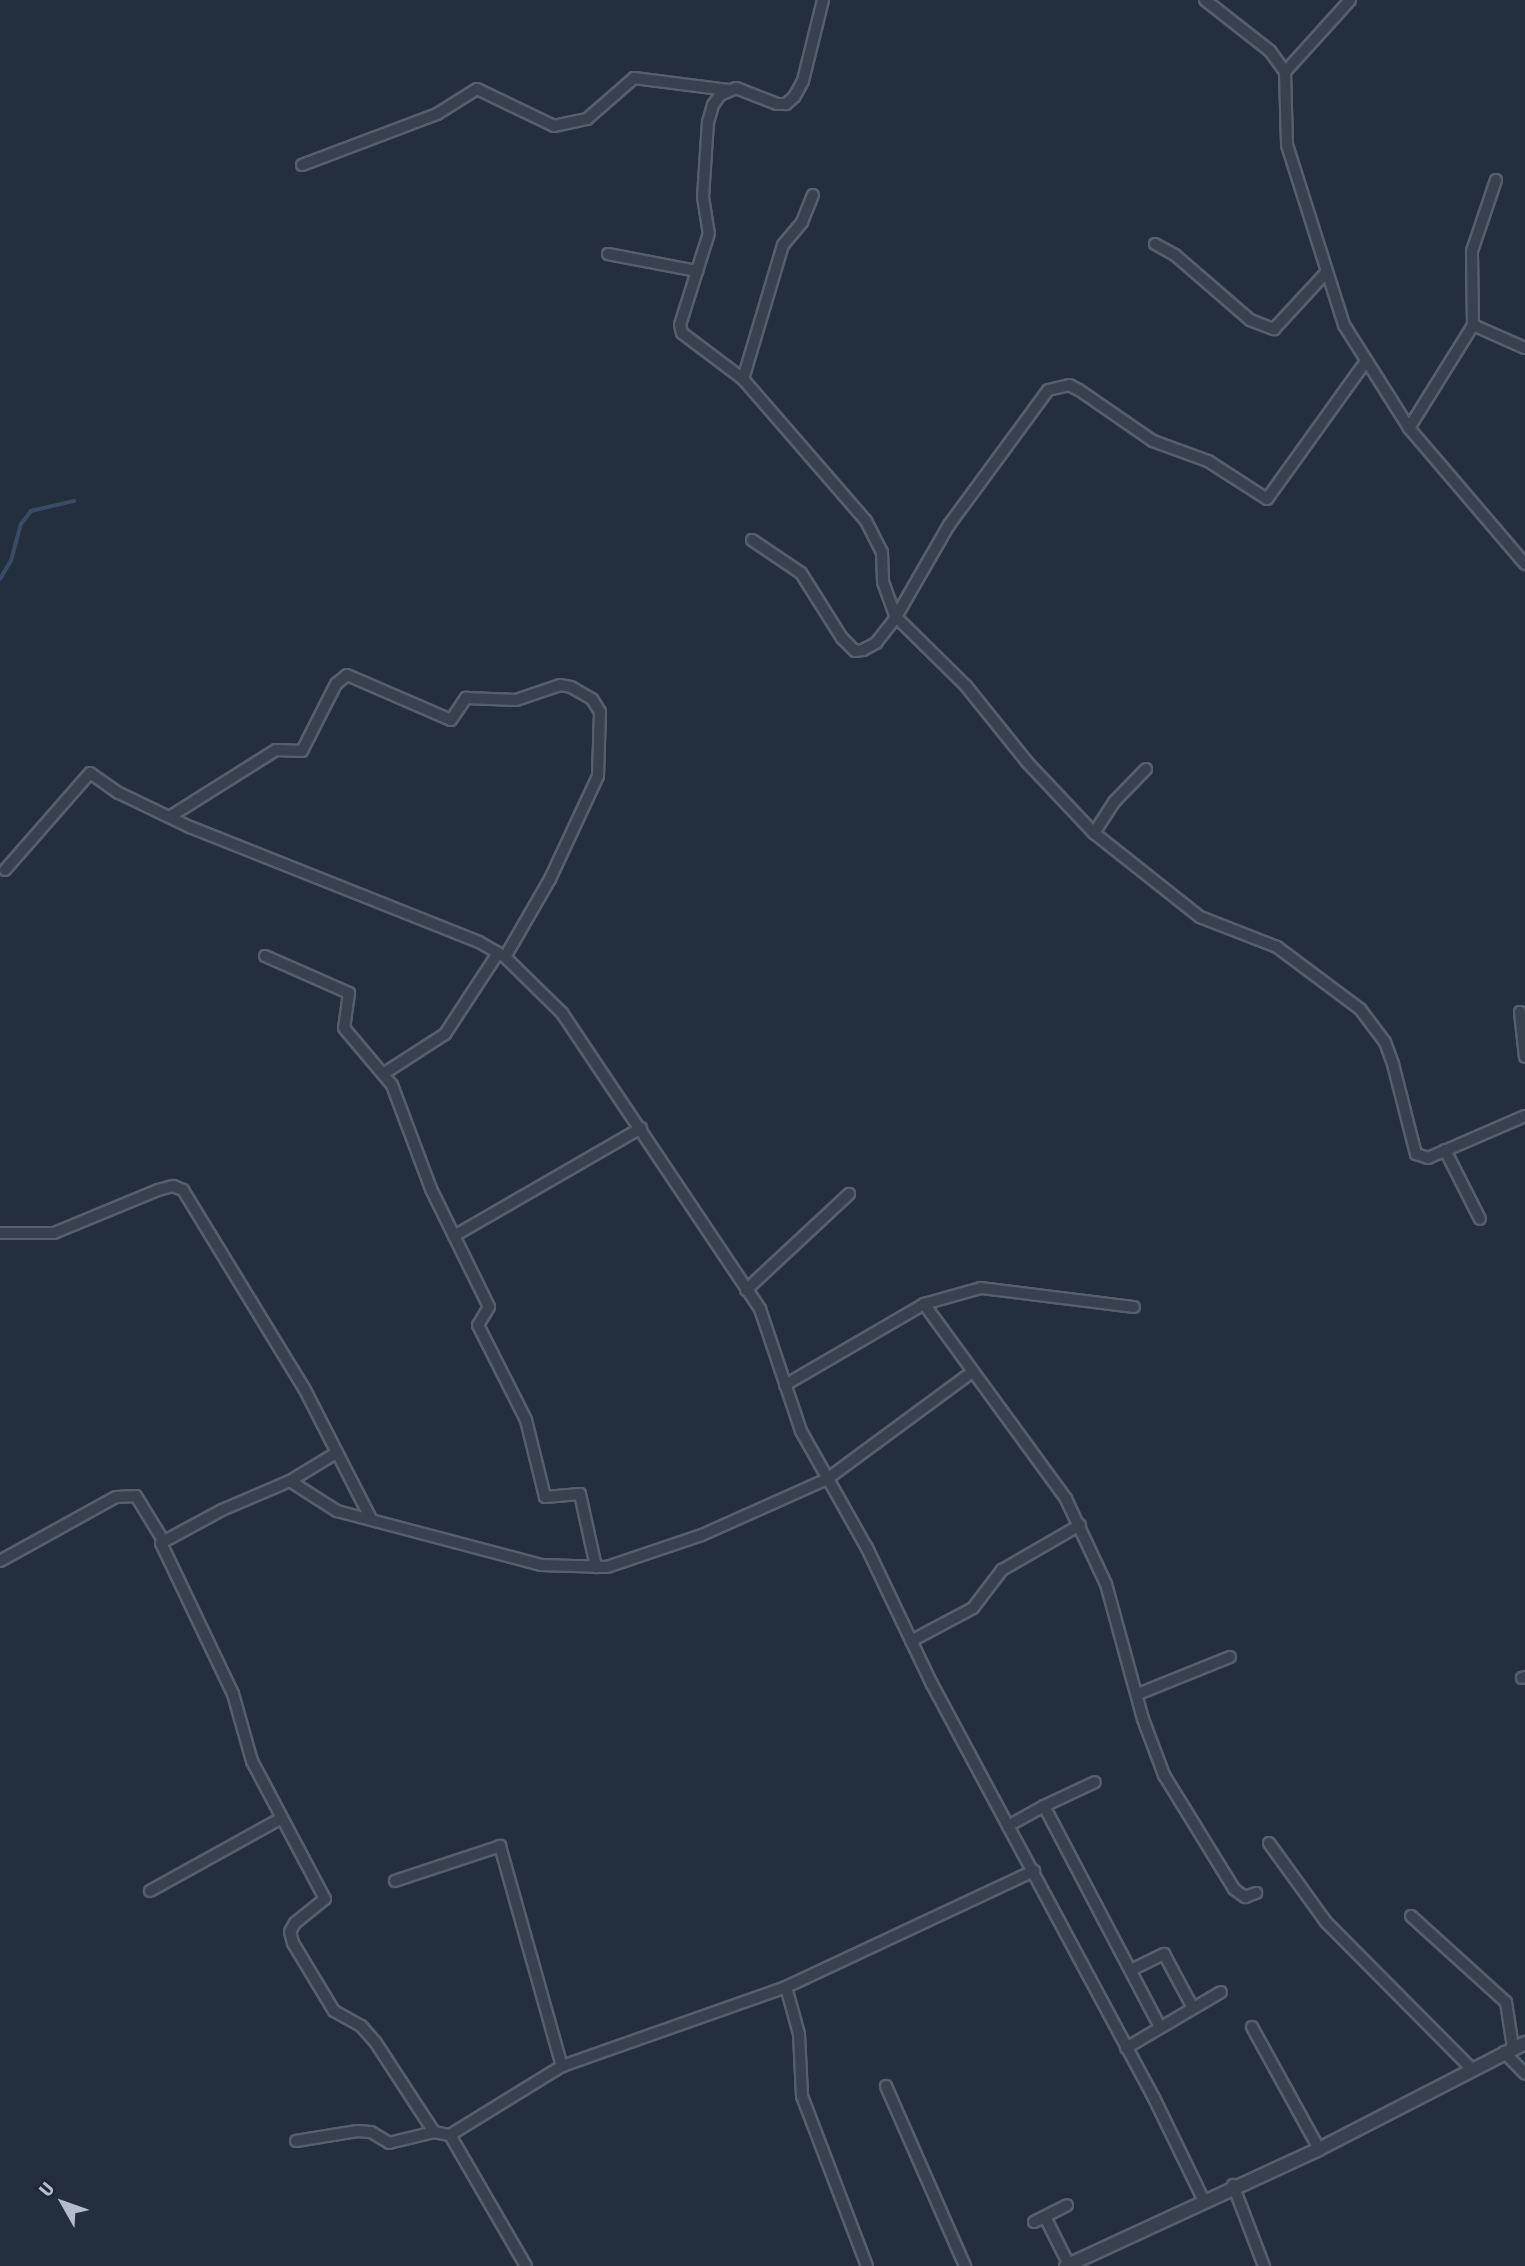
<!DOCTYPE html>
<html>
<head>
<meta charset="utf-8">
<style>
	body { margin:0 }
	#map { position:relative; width:1525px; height:2266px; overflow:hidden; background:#242f3e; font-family:"Fira Sans Condensed",sans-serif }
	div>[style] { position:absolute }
	.stream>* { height:3.5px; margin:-1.75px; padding:0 1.75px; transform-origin:1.75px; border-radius:1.75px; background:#394c67 }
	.roads { filter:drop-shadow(2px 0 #565f6c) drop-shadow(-2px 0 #565f6c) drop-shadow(0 2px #565f6c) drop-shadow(0 -2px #565f6c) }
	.minor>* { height:10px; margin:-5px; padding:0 5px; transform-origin:5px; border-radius:5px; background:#38414e }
	.tertiary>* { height:12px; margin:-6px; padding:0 6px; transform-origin:6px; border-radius:6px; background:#38414e }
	span { translate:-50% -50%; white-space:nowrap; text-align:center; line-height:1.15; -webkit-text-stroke:5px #1d2633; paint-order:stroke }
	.north { position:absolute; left:28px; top:2168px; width:70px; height:70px; -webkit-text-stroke:5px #1d2633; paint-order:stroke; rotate:310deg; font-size:19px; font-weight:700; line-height:28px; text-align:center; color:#b4bcc9 }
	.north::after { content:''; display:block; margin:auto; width:24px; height:32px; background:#b4bcc9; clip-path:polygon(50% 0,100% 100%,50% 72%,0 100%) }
</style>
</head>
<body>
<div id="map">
	<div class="stream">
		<i style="left:0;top:579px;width:21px;rotate:-59deg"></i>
		<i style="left:11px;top:561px;width:38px;rotate:-75deg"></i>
		<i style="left:21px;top:524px;width:16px;rotate:-52deg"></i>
		<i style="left:31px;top:511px;width:44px;rotate:-13.1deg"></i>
	</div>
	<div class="roads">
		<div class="minor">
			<i style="left:823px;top:0;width:83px;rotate:103.9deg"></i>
			<i style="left:803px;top:81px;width:18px;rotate:119deg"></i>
			<i style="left:794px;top:97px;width:11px;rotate:139deg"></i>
			<i style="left:786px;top:104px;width:9px;rotate:180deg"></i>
			<i style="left:777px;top:104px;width:44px;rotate:-158.7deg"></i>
			<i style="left:736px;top:88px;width:17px;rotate:156deg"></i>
			<i style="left:720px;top:95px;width:12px;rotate:125deg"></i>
			<i style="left:713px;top:105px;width:18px;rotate:106deg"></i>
			<i style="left:708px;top:122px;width:75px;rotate:93.8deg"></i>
			<i style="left:703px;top:197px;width:36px;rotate:81deg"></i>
			<i style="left:709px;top:233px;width:96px;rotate:107.5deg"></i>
			<i style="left:680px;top:325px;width:8px;rotate:76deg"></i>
			<i style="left:682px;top:333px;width:76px;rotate:37deg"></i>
			<i style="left:743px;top:379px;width:188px;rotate:49.1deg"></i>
			<i style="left:866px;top:521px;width:35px;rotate:63deg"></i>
			<i style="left:882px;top:552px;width:30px;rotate:88deg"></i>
			<i style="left:883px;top:582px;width:37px;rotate:70deg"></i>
			<i style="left:896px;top:617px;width:98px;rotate:44.6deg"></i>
			<i style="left:966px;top:686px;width:97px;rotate:51.2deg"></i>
			<i style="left:1027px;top:762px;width:98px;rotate:46.7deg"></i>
			<i style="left:1094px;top:833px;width:135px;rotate:38.4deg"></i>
			<i style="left:1200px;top:917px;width:83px;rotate:21.3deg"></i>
			<i style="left:1277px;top:947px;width:104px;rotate:36.8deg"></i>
			<i style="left:1360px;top:1009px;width:41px;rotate:52.9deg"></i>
			<i style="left:1385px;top:1042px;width:23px;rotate:70deg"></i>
			<i style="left:1393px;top:1064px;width:93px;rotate:75.7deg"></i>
			<i style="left:1416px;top:1154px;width:13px;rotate:18deg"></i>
			<i style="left:1428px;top:1158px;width:106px;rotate:-23.4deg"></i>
			<i style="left:1205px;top:0;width:83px;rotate:38.1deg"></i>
			<i style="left:1270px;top:51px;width:26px;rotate:54deg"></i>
			<i style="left:1285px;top:72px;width:73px;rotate:88.4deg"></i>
			<i style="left:1287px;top:145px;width:189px;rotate:72.4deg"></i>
			<i style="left:1344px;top:325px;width:122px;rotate:57.7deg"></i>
			<i style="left:1409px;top:428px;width:179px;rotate:49.5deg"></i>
			<i style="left:1285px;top:72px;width:97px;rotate:-47.9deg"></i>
			<i style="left:302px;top:165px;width:144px;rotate:-20.7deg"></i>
			<i style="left:437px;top:114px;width:47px;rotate:-32deg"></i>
			<i style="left:477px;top:89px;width:85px;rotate:25.7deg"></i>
			<i style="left:554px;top:126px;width:34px;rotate:-12deg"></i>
			<i style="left:587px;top:119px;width:62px;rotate:-41.1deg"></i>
			<i style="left:634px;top:78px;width:95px;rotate:7.3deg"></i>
			<i style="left:1155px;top:244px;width:23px;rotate:29deg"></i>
			<i style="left:1175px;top:255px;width:99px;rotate:40.9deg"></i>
			<i style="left:1250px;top:320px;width:26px;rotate:21deg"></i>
			<i style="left:1274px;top:329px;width:75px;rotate:-47.2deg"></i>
			<i style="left:608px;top:254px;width:91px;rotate:10.8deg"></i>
			<i style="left:1473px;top:325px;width:57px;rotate:23.9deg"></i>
			<i style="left:743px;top:379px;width:140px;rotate:-73.4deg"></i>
			<i style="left:783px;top:245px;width:30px;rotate:-50deg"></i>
			<i style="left:802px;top:222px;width:29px;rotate:-68deg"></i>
			<i style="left:1409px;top:428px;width:121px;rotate:-58.1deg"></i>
			<i style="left:1473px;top:325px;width:74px;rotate:-90.8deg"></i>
			<i style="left:1472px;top:251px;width:75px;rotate:-71.3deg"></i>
			<i style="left:752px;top:540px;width:59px;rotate:34deg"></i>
			<i style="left:801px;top:573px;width:77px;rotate:57.8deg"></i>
			<i style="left:842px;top:638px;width:18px;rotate:45deg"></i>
			<i style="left:855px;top:651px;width:8px;rotate:-7deg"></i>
			<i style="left:863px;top:650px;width:15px;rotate:-28deg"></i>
			<i style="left:876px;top:643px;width:33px;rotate:-52deg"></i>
			<i style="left:896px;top:617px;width:106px;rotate:-60.1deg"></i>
			<i style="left:949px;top:525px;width:167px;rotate:-53.7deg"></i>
			<i style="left:1048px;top:390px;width:22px;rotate:-13deg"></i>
			<i style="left:1069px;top:385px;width:11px;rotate:27deg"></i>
			<i style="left:1079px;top:390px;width:90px;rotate:34.6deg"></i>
			<i style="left:1153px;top:441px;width:59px;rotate:20deg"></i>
			<i style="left:1208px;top:461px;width:70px;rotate:32.8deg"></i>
			<i style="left:1267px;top:499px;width:170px;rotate:-54.3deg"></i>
			<i style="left:171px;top:816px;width:124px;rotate:-32.2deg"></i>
			<i style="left:276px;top:750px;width:26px;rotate:2deg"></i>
			<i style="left:302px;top:751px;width:75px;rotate:-63.1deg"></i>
			<i style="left:336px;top:684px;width:14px;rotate:-39deg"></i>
			<i style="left:347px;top:675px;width:113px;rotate:23.4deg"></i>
			<i style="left:451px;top:720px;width:27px;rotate:-56deg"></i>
			<i style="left:466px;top:698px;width:50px;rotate:2.3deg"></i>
			<i style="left:516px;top:700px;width:46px;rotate:-18.8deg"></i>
			<i style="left:560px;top:685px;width:11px;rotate:10deg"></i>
			<i style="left:571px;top:687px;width:24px;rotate:30deg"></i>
			<i style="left:592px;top:699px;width:15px;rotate:58deg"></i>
			<i style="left:600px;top:712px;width:64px;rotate:91.8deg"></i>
			<i style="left:598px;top:776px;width:114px;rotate:115deg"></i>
			<i style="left:550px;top:879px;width:90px;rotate:120deg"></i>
			<i style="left:1094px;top:833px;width:37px;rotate:-57deg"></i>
			<i style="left:1114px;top:802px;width:46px;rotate:-45.9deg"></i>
			<i style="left:5px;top:870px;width:129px;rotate:-48.8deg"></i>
			<i style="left:90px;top:773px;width:35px;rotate:35deg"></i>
			<i style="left:119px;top:793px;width:79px;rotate:25.6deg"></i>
			<i style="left:190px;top:827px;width:311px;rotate:21.7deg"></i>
			<i style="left:479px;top:942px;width:30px;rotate:30deg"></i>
			<i style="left:505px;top:957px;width:80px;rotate:44.5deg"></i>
			<i style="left:562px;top:1013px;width:356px;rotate:56.2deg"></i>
			<i style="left:760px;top:1309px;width:129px;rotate:71.4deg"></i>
			<i style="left:801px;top:1431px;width:134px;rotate:60.6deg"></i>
			<i style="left:867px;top:1548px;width:151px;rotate:64.5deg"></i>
			<i style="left:932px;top:1684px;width:470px;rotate:61.8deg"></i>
			<i style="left:1154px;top:2098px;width:112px;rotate:64.1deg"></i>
			<i style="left:265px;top:956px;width:92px;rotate:23.8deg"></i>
			<i style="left:349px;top:993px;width:35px;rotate:98deg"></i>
			<i style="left:344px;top:1028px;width:75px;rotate:49.9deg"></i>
			<i style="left:392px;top:1085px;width:111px;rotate:69.4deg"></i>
			<i style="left:431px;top:1189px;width:131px;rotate:63.8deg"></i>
			<i style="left:489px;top:1307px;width:21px;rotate:121deg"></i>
			<i style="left:478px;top:1325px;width:106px;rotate:63.2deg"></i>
			<i style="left:526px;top:1420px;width:79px;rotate:76.1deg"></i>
			<i style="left:545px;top:1497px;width:35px;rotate:-5deg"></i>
			<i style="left:580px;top:1494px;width:75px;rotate:77.6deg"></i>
			<i style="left:1520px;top:1012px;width:45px;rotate:83.7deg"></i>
			<i style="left:383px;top:1074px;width:74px;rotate:-32.8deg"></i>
			<i style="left:445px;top:1034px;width:97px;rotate:-56.8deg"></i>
			<i style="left:1445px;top:1150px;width:77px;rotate:63.1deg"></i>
			<i style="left:0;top:1233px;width:54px"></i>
			<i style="left:54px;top:1233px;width:113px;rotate:-22.5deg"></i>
			<i style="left:158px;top:1190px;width:16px;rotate:-15deg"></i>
			<i style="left:173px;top:1186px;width:11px;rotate:22deg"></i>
			<i style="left:183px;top:1190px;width:232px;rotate:58.6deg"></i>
			<i style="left:304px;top:1388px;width:147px;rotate:62.9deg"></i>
			<i style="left:454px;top:1236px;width:216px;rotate:-30deg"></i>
			<i style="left:746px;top:1290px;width:141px;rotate:-43deg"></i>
			<i style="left:924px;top:1304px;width:241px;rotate:53.9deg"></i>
			<i style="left:1066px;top:1499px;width:94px;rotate:64.8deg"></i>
			<i style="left:1106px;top:1584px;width:140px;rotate:74.7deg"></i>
			<i style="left:1143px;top:1719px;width:60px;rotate:69.4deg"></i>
			<i style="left:1164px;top:1775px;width:134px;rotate:58.4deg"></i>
			<i style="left:1234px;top:1889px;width:14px;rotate:36deg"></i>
			<i style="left:1245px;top:1897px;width:12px;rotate:-20deg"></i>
			<i style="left:785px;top:1385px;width:161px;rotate:-30.2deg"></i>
			<i style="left:924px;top:1304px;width:59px;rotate:-15.7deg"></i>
			<i style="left:981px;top:1288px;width:154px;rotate:7.1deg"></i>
			<i style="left:290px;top:1481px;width:54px;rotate:-31.3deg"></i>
			<i style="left:0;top:1561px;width:132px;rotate:-28.9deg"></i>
			<i style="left:116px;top:1497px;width:20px;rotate:-3deg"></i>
			<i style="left:136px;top:1496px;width:52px;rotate:58.5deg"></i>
			<i style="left:911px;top:1641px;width:70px;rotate:-28deg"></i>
			<i style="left:973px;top:1608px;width:48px;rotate:-52.7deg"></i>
			<i style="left:1002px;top:1570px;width:90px;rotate:-30deg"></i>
			<i style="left:1522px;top:1678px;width:3px;rotate:-18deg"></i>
			<i style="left:1138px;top:1694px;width:99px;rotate:-21.9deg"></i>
			<i style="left:1044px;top:1806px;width:56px;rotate:-25.2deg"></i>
			<i style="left:1008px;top:1826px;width:41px;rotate:-29.1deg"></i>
			<i style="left:1044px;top:1806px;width:250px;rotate:62.3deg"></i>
			<i style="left:1269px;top:1843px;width:97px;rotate:54.2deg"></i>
			<i style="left:1326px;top:1922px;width:206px;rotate:45.2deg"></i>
			<i style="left:395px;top:1881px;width:111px;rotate:-18.4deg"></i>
			<i style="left:500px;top:1846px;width:229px;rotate:74.3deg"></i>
			<i style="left:150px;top:1891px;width:149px;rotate:-29deg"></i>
			<i style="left:1411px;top:1916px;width:128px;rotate:42.2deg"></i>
			<i style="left:1506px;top:2002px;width:46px;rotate:81.2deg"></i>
			<i style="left:1131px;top:1970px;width:37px;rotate:-26deg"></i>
			<i style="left:1164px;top:1954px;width:61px;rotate:61.8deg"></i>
			<i style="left:786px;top:1987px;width:49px;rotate:74.5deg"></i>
			<i style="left:799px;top:2034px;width:62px;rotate:87.2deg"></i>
			<i style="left:802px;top:2096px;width:182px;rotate:69.1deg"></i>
			<i style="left:1252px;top:2027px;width:139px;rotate:61.2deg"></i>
			<i style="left:1126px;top:2048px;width:110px;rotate:-30.5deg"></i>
			<i style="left:1504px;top:2052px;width:30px;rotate:46deg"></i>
			<i style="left:886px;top:2086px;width:197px;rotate:66.3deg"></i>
			<i style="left:434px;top:2132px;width:106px;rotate:-123.1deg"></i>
			<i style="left:376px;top:2043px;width:23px;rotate:-131deg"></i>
			<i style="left:361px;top:2026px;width:31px;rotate:-151deg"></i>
			<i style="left:334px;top:2011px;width:79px;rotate:-121.1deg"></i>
			<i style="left:293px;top:1943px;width:11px;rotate:-105deg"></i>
			<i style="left:290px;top:1932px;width:10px;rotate:-61deg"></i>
			<i style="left:295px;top:1923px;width:38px;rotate:-39deg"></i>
			<i style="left:325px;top:1899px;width:156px;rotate:-117.9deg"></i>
			<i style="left:252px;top:1761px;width:70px;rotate:-105.8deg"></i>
			<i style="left:233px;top:1694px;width:167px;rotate:-115.5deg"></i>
			<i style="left:161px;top:1543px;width:69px;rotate:-28.4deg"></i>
			<i style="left:222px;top:1510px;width:74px;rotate:-23.1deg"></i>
			<i style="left:290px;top:1481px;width:56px;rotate:32.6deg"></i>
			<i style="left:337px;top:1511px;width:211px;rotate:14.8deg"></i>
			<i style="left:541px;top:1565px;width:66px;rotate:1.7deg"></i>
			<i style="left:607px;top:1567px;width:100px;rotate:-18.6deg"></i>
			<i style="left:702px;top:1535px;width:137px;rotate:-24.1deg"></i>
			<i style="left:827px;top:1479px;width:180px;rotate:-36.4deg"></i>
			<i style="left:450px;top:2135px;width:132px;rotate:-31.6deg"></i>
			<i style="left:562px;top:2066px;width:238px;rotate:-19.4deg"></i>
			<i style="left:786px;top:1987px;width:274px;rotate:-25.1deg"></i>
			<i style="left:296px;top:2141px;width:62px;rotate:-9.3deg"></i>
			<i style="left:357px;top:2131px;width:14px;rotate:4deg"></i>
			<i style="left:371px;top:2132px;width:21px;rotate:31deg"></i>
			<i style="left:389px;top:2143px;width:46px;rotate:-13.7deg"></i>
			<i style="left:434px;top:2132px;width:16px;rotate:11deg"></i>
			<i style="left:450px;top:2135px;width:151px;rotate:59.9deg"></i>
			<i style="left:1233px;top:2185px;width:87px;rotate:69.1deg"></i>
			<i style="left:1045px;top:2217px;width:54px;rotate:63.4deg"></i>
			<i style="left:1034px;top:2222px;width:37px;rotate:-27deg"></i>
		</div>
		<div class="tertiary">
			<i style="left:1066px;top:2266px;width:279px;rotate:-24.8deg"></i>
			<i style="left:1319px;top:2149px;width:232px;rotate:-27.2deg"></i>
		</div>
	</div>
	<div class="north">U</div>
</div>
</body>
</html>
